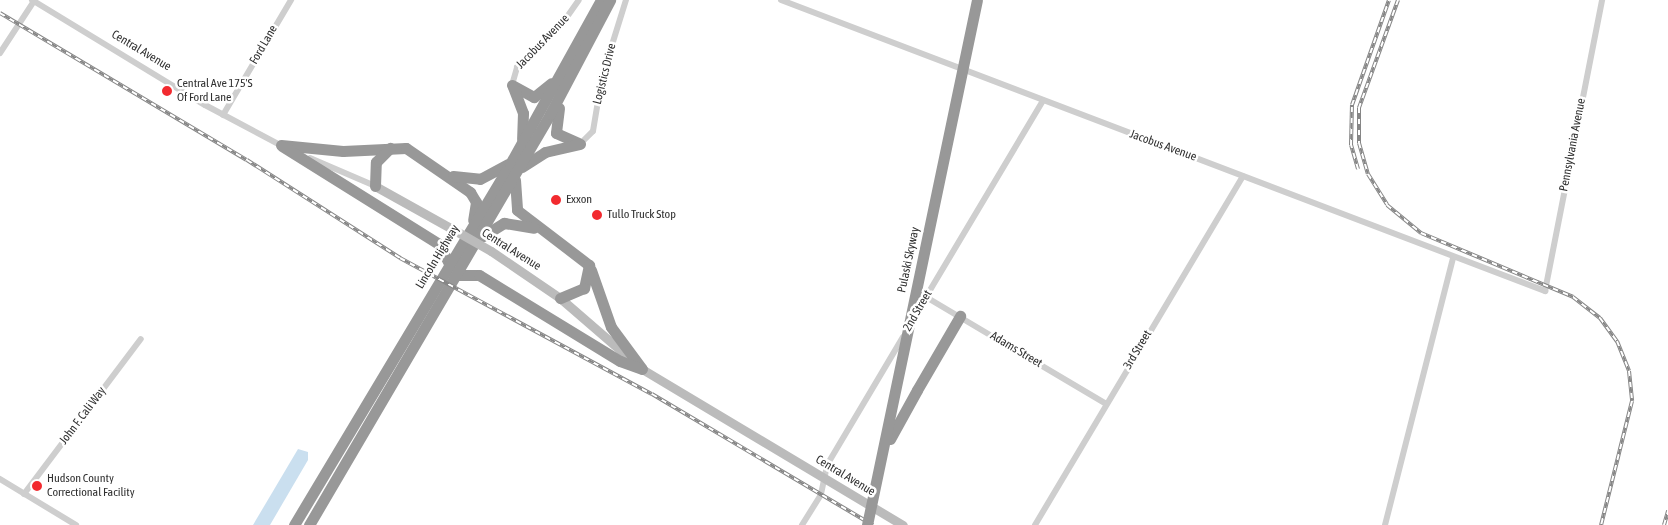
<!DOCTYPE html>
<html>
<head>
<meta charset="utf-8">
<style>
	body { margin:0 }
	#map { position:relative; width:1668px; height:525px; overflow:hidden; background:#fff; font-family:"Asap Condensed",sans-serif }
	div>[style] { position:absolute }
	.water>* { inset:0; background:#cadfef }
	.street>* { height:6px; margin:-3px; padding:0 3px; transform-origin:3px; border-radius:3px; background:#cecece }
	.secondary>* { height:9px; margin:-4.5px; padding:0 4.5px; transform-origin:4.5px; border-radius:4.5px; background:#bbb }
	.highway>* { height:11px; margin:-5.5px; padding:0 5.5px; transform-origin:5.5px; border-radius:5.5px; background:#989898 }
	.rail>* { height:4px; margin-top:-2px; transform-origin:0; background:repeating-linear-gradient(90deg,#fff 0 5.5px,#868686 0 11px); box-sizing:border-box; border-block:1px solid #868686 }
	.secondary-bridge>* { height:9px; margin:-4.5px; padding:0 4.5px; transform-origin:4.5px; border-radius:4.5px; background:#bbb }
	.highway-bridge>* { height:11px; margin:-5.5px; padding:0 5.5px; transform-origin:5.5px; border-radius:5.5px; background:#989898 }
	.dots>* { width:14px; height:14px; translate:-50% -50%; box-sizing:border-box; border:2px solid #fff; border-radius:50% }
	span { translate:-50% -50%; white-space:nowrap; text-align:center; line-height:1.15; -webkit-text-stroke:5px #fff; paint-order:stroke }
	.street-label { font-size:12px; color:#313131 }
	.poi-label { font-size:12px; color:#313131 }
	.left { translate:0 -50%; text-align:left }
</style>
</head>
<body>
<div id="map">
	<div class="water">
		<i style="clip-path:polygon(298px 449px,308px 452px,308px 460px,270px 525px,253px 525px)"></i>
	</div>
	<div class="street">
		<i style="left:32px;top:0;width:202px;rotate:31.3deg"></i>
		<i style="left:205px;top:105px;width:87px;rotate:28deg"></i>
		<i style="left:781px;top:0;width:818px;rotate:20.85deg"></i>
		<i style="left:1545px;top:291px;width:297px;rotate:-78.9deg"></i>
		<i style="left:0;top:53px;width:62px;rotate:-56.8deg"></i>
		<i style="left:512px;top:85px;width:19px;rotate:-74deg"></i>
		<i style="left:517px;top:67px;width:62px;rotate:-43.7deg"></i>
		<i style="left:562px;top:24px;width:29px;rotate:-55deg"></i>
		<i style="left:223px;top:115px;width:134px;rotate:-59.4deg"></i>
		<i style="left:580px;top:144px;width:18px;rotate:-45deg"></i>
		<i style="left:593px;top:131px;width:55px;rotate:-80.5deg"></i>
		<i style="left:602px;top:77px;width:81px;rotate:-72.7deg"></i>
		<i style="left:310px;top:158px;width:71px;rotate:23.3deg"></i>
		<i style="left:926px;top:297px;width:209px;rotate:30.7deg"></i>
		<i style="left:914px;top:317px;width:252px;rotate:-59.2deg"></i>
		<i style="left:0;top:479px;width:89px;rotate:31.2deg"></i>
		<i style="left:24px;top:494px;width:194px;rotate:-53deg"></i>
		<i style="left:802px;top:525px;width:36px;rotate:-58deg"></i>
		<i style="left:821px;top:494px;width:30px;rotate:-78deg"></i>
		<i style="left:827px;top:465px;width:149px;rotate:-59.3deg"></i>
		<i style="left:1035px;top:525px;width:406px;rotate:-59.2deg"></i>
		<i style="left:1385px;top:525px;width:276px;rotate:-75.7deg"></i>
	</div>
	<div class="secondary">
		<i style="left:375px;top:186px;width:93px;rotate:29.1deg"></i>
		<i style="left:491px;top:251px;width:83px;rotate:34.3deg"></i>
		<i style="left:560px;top:298px;width:108px;rotate:40.9deg"></i>
		<i style="left:642px;top:369px;width:304px;rotate:30.9deg"></i>
	</div>
	<div class="highway">
		<i style="left:512px;top:85px;width:25px;rotate:29deg"></i>
		<i style="left:534px;top:97px;width:22px;rotate:-39deg"></i>
		<i style="left:513px;top:87px;width:28px;rotate:69deg"></i>
		<i style="left:523px;top:113px;width:26px;rotate:92deg"></i>
		<i style="left:559px;top:108px;width:25px;rotate:97deg"></i>
		<i style="left:556px;top:133px;width:24px;rotate:24deg"></i>
		<i style="left:281px;top:145px;width:62px;rotate:5.5deg"></i>
		<i style="left:343px;top:151px;width:63px;rotate:-2.7deg"></i>
		<i style="left:406px;top:148px;width:78px;rotate:34.5deg"></i>
		<i style="left:470px;top:192px;width:12px;rotate:59deg"></i>
		<i style="left:476px;top:202px;width:18px;rotate:99deg"></i>
		<i style="left:282px;top:146px;width:185px;rotate:32deg"></i>
		<i style="left:439px;top:244px;width:22px;rotate:63deg"></i>
		<i style="left:522px;top:167px;width:27px;rotate:-33deg"></i>
		<i style="left:545px;top:152px;width:36px;rotate:-13deg"></i>
		<i style="left:453px;top:176px;width:27px;rotate:6deg"></i>
		<i style="left:480px;top:179px;width:32px;rotate:-28deg"></i>
		<i style="left:515px;top:180px;width:30px;rotate:86deg"></i>
		<i style="left:517px;top:210px;width:91px;rotate:37.4deg"></i>
		<i style="left:589px;top:265px;width:24px;rotate:102deg"></i>
		<i style="left:584px;top:288px;width:26px;rotate:157deg"></i>
		<i style="left:375px;top:186px;width:24px;rotate:-88deg"></i>
		<i style="left:376px;top:162px;width:20px;rotate:-45deg"></i>
		<i style="left:483px;top:236px;width:25px;rotate:-32deg"></i>
		<i style="left:504px;top:223px;width:30px;rotate:9deg"></i>
		<i style="left:591px;top:270px;width:60px;rotate:70.7deg"></i>
		<i style="left:611px;top:327px;width:52px;rotate:53.6deg"></i>
		<i style="left:457px;top:275px;width:22px"></i>
		<i style="left:479px;top:275px;width:165px;rotate:31.4deg"></i>
		<i style="left:620px;top:361px;width:23px;rotate:20deg"></i>
		<i style="left:917px;top:390px;width:86px;rotate:-59.8deg"></i>
		<i style="left:294px;top:525px;width:421px;rotate:-59.1deg"></i>
		<i style="left:510px;top:164px;width:188px;rotate:-61deg"></i>
		<i style="left:309px;top:525px;width:476px;rotate:-59.6deg"></i>
		<i style="left:550px;top:114px;width:129px;rotate:-62.2deg"></i>
	</div>
	<div class="rail">
		<i style="left:1398px;top:0;width:115px;rotate:109.9deg"></i>
		<i style="left:1359px;top:108px;width:35px;rotate:90deg"></i>
		<i style="left:1359px;top:143px;width:32px;rotate:74deg"></i>
		<i style="left:1368px;top:174px;width:36px;rotate:58deg"></i>
		<i style="left:1387px;top:205px;width:44px;rotate:39.5deg"></i>
		<i style="left:1421px;top:233px;width:165px;rotate:22.8deg"></i>
		<i style="left:1573px;top:297px;width:34px;rotate:38deg"></i>
		<i style="left:1600px;top:318px;width:29px;rotate:54deg"></i>
		<i style="left:1617px;top:341px;width:32px;rotate:68deg"></i>
		<i style="left:1629px;top:371px;width:30px;rotate:84deg"></i>
		<i style="left:1632px;top:401px;width:128px;rotate:104deg"></i>
		<i style="left:0;top:13px;width:287px;rotate:30.8deg"></i>
		<i style="left:247px;top:160px;width:182px;rotate:32.6deg"></i>
		<i style="left:400px;top:258px;width:286px;rotate:28.4deg"></i>
		<i style="left:652px;top:394px;width:257px;rotate:30.7deg"></i>
		<i style="left:1358px;top:169px;width:25px;rotate:-106deg"></i>
		<i style="left:1351px;top:145px;width:40px;rotate:-88.6deg"></i>
		<i style="left:1352px;top:105px;width:111px;rotate:-70.6deg"></i>
		<i style="left:1664px;top:525px;width:15px;rotate:-74deg"></i>
	</div>
	<div class="secondary-bridge">
		<i style="left:456px;top:231px;width:40px;rotate:29.7deg"></i>
	</div>
	<div class="highway-bridge">
		<i style="left:890px;top:439px;width:56px;rotate:-61.1deg"></i>
		<i style="left:867px;top:525px;width:536px;rotate:-78.17deg"></i>
	</div>
	<div class="dots">
		<i style="left:167px;top:91px;background:#f22a2f"></i>
		<i style="left:556px;top:200px;background:#f22a2f"></i>
		<i style="left:597px;top:215px;background:#f22a2f"></i>
		<i style="left:37px;top:486px;background:#f22a2f"></i>
	</div>
	<div class="street-label">
		<span style="left:543px;top:42px;rotate:-46deg">Jacobus Avenue</span>
		<span style="left:264px;top:45px;rotate:-60deg">Ford Lane</span>
		<span style="left:141px;top:51px;rotate:31deg">Central Avenue</span>
		<span style="left:605px;top:74px;rotate:-76deg">Logistics Drive</span>
		<span style="left:1573px;top:145px;rotate:-79deg">Pennsylvania Avenue</span>
		<span style="left:1163px;top:146px;rotate:20deg">Jacobus Avenue</span>
		<span style="left:511px;top:250px;rotate:32deg">Central Avenue</span>
		<span style="left:438px;top:257px;rotate:-59deg">Lincoln Highway</span>
		<span style="left:909px;top:260px;rotate:-78deg">Pulaski Skyway</span>
		<span style="left:918px;top:311px;rotate:-60deg">2nd Street</span>
		<span style="left:1016px;top:350px;rotate:31deg">Adams Street</span>
		<span style="left:1138px;top:350px;rotate:-59deg">3rd Street</span>
		<span style="left:83px;top:416px;rotate:-53deg">John F. Cali Way</span>
		<span style="left:845px;top:476px;rotate:31deg">Central Avenue</span>
	</div>
	<div class="poi-label">
		<span class="left" style="left:177px;top:91px">Central Ave 175'S<br>Of Ford Lane</span>
		<span class="left" style="left:566px;top:200px">Exxon</span>
		<span class="left" style="left:607px;top:215px">Tullo Truck Stop</span>
		<span class="left" style="left:47px;top:486px">Hudson County<br>Correctional Facility</span>
	</div>
</div>
</body>
</html>
